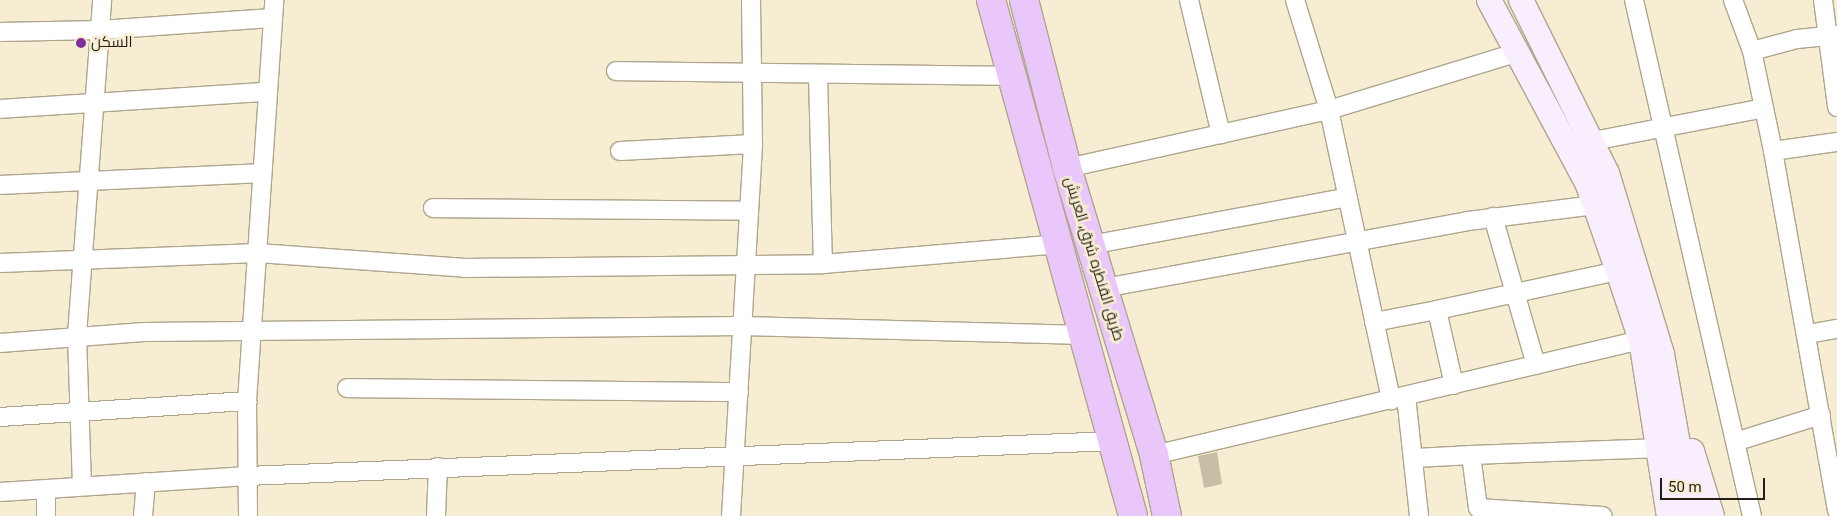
<!DOCTYPE html>
<html>
<head>
<meta charset="utf-8">
<style>
	body { margin:0 }
	#map { position:relative; width:1837px; height:516px; overflow:hidden; background:#f7edd3; font-family:Roboto,Cairo,sans-serif }
	div>[style] { position:absolute }
	.building>* { inset:0; background:#c8bea6 }
	.roads { filter:drop-shadow(1px 0 #afa58d) drop-shadow(-1px 0 #afa58d) drop-shadow(0 1px #afa58d) drop-shadow(0 -1px #afa58d) }
	.street>* { height:18px; margin:-9px; padding:0 9px; transform-origin:9px; border-radius:9px; background:#fff }
	.secondary>* { height:24px; margin:-12px; padding:0 12px; transform-origin:12px; border-radius:12px; background:#f9eefe }
	.highway>* { height:28px; margin:-14px; padding:0 14px; transform-origin:14px; border-radius:14px; background:#eac7fa }
	.dots>* { width:14px; height:14px; translate:-50% -50%; box-sizing:border-box; border:2px solid #f7edd3; border-radius:50% }
	span { translate:-50% -50%; white-space:nowrap; text-align:center; line-height:1.15; -webkit-text-stroke:5px #f7edd3; paint-order:stroke }
	.poi-label { font-size:15px; color:#231f16 }
	.left { translate:0 -50%; text-align:left }
	.street-label { font-size:15px; color:#231f16 }
	.scale { position:absolute; left:1660px; top:478px; width:105px; height:22px; box-sizing:border-box; border:2px solid #231f16; border-top:0; padding-left:6px; font-size:15px; line-height:18px; white-space:nowrap; color:#231f16; -webkit-text-stroke:4px #f7edd3; paint-order:stroke }
</style>
</head>
<body>
<div id="map">
	<div class="building">
		<i style="clip-path:polygon(1217px 452px,1222px 484px,1204px 488px,1198px 456px)"></i>
	</div>
	<div class="roads">
		<div class="street">
			<i style="left:1189px;top:0;width:138px;rotate:76.6deg"></i>
			<i style="left:1295px;top:0;width:115px;rotate:72.8deg"></i>
			<i style="left:1329px;top:110px;width:297px;rotate:77.9deg"></i>
			<i style="left:1634px;top:0;width:529px;rotate:77.12deg"></i>
			<i style="left:1733px;top:0;width:54px;rotate:69.6deg"></i>
			<i style="left:1752px;top:51px;width:102px;rotate:78.1deg"></i>
			<i style="left:1773px;top:151px;width:365px;rotate:79.9deg"></i>
			<i style="left:1823px;top:0;width:108px;rotate:82.5deg"></i>
			<i style="left:0;top:32px;width:100px;rotate:-1.1deg"></i>
			<i style="left:100px;top:30px;width:172px;rotate:-4deg"></i>
			<i style="left:1752px;top:51px;width:47px;rotate:-14.9deg"></i>
			<i style="left:1797px;top:39px;width:40px;rotate:-5.7deg"></i>
			<i style="left:616px;top:71px;width:397px;rotate:0.7deg"></i>
			<i style="left:818px;top:76px;width:188px;rotate:88.5deg"></i>
			<i style="left:0;top:109px;width:266px;rotate:-3.7deg"></i>
			<i style="left:1593px;top:141px;width:174px;rotate:-10.9deg"></i>
			<i style="left:620px;top:151px;width:133px;rotate:-3deg"></i>
			<i style="left:1773px;top:151px;width:65px;rotate:-8deg"></i>
			<i style="left:1067px;top:168px;width:268px;rotate:-12.5deg"></i>
			<i style="left:1329px;top:110px;width:195px;rotate:-17deg"></i>
			<i style="left:0;top:185px;width:261px;rotate:-2.6deg"></i>
			<i style="left:433px;top:208px;width:315px;rotate:0.5deg"></i>
			<i style="left:1493px;top:217px;width:154px;rotate:73.8deg"></i>
			<i style="left:1090px;top:245px;width:262px;rotate:-10.5deg"></i>
			<i style="left:0;top:263px;width:258px;rotate:-2.2deg"></i>
			<i style="left:258px;top:253px;width:208px;rotate:4.1deg"></i>
			<i style="left:465px;top:268px;width:358px;rotate:-0.6deg"></i>
			<i style="left:823px;top:264px;width:238px;rotate:-4.8deg"></i>
			<i style="left:1104px;top:288px;width:370px;rotate:-10.4deg"></i>
			<i style="left:1468px;top:221px;width:128px;rotate:-7.2deg"></i>
			<i style="left:1374px;top:322px;width:64px;rotate:-10.8deg"></i>
			<i style="left:1808px;top:334px;width:29px;rotate:-10deg"></i>
			<i style="left:0;top:343px;width:144px;rotate:-4.4deg"></i>
			<i style="left:144px;top:332px;width:598px;rotate:-0.57deg"></i>
			<i style="left:742px;top:326px;width:342px;rotate:1.5deg"></i>
			<i style="left:1454px;top:385px;width:77px;rotate:-102.8deg"></i>
			<i style="left:1437px;top:310px;width:185px;rotate:-12.2deg"></i>
			<i style="left:347px;top:388px;width:392px;rotate:0.6deg"></i>
			<i style="left:1406px;top:396px;width:121px;rotate:83.8deg"></i>
			<i style="left:0;top:417px;width:248px;rotate:-3.7deg"></i>
			<i style="left:1738px;top:441px;width:87px;rotate:-17.4deg"></i>
			<i style="left:1154px;top:455px;width:500px;rotate:-13.29deg"></i>
			<i style="left:1471px;top:455px;width:187px;rotate:-2.1deg"></i>
			<i style="left:1416px;top:458px;width:55px;rotate:-3.1deg"></i>
			<i style="left:1471px;top:455px;width:53px;rotate:82.5deg"></i>
			<i style="left:1478px;top:508px;width:125px;rotate:3.7deg"></i>
			<i style="left:82px;top:486px;width:151px;rotate:-91.9deg"></i>
			<i style="left:77px;top:335px;width:336px;rotate:-85.7deg"></i>
			<i style="left:0;top:492px;width:248px;rotate:-3.7deg"></i>
			<i style="left:247px;top:476px;width:869px;rotate:-2.31deg"></i>
			<i style="left:46px;top:516px;width:26px;rotate:-90deg"></i>
			<i style="left:143px;top:516px;width:34px;rotate:-85deg"></i>
			<i style="left:248px;top:516px;width:115px;rotate:-90.5deg"></i>
			<i style="left:247px;top:401px;width:402px;rotate:-86.1deg"></i>
			<i style="left:436px;top:516px;width:49px;rotate:-87.7deg"></i>
			<i style="left:731px;top:516px;width:373px;rotate:-86.6deg"></i>
			<i style="left:753px;top:144px;width:144px;rotate:-90.8deg"></i>
		</div>
		<div class="secondary">
			<i style="left:1489px;top:0;width:210px;rotate:61.8deg"></i>
			<i style="left:1588px;top:185px;width:91px;rotate:70.8deg"></i>
			<i style="left:1618px;top:271px;width:73px;rotate:71.6deg"></i>
			<i style="left:1641px;top:340px;width:178px;rotate:81deg"></i>
			<i style="left:1521px;top:0;width:193px;rotate:63.6deg"></i>
			<i style="left:1607px;top:173px;width:189px;rotate:73.1deg"></i>
			<i style="left:1662px;top:354px;width:165px;rotate:79.9deg"></i>
			<i style="left:1692px;top:451px;width:68px;rotate:72.9deg"></i>
		</div>
		<div class="highway">
			<i style="left:991px;top:0;width:535px;rotate:74.61deg"></i>
			<i style="left:1024px;top:0;width:173px;rotate:75.6deg"></i>
			<i style="left:1067px;top:168px;width:300px;rotate:73.1deg"></i>
			<i style="left:1154px;top:455px;width:62px;rotate:78deg"></i>
		</div>
	</div>
	<div class="dots">
		<i style="left:81px;top:43px;background:#812f9f"></i>
	</div>
	<div class="poi-label">
		<span class="left" style="left:91px;top:43px">السكن</span>
	</div>
	<div class="street-label">
		<span style="left:1094px;top:259px;rotate:73deg">طريق القنطره شرق, العريش</span>
	</div>
	<div class="scale">50 m</div>
</div>
</body>
</html>
